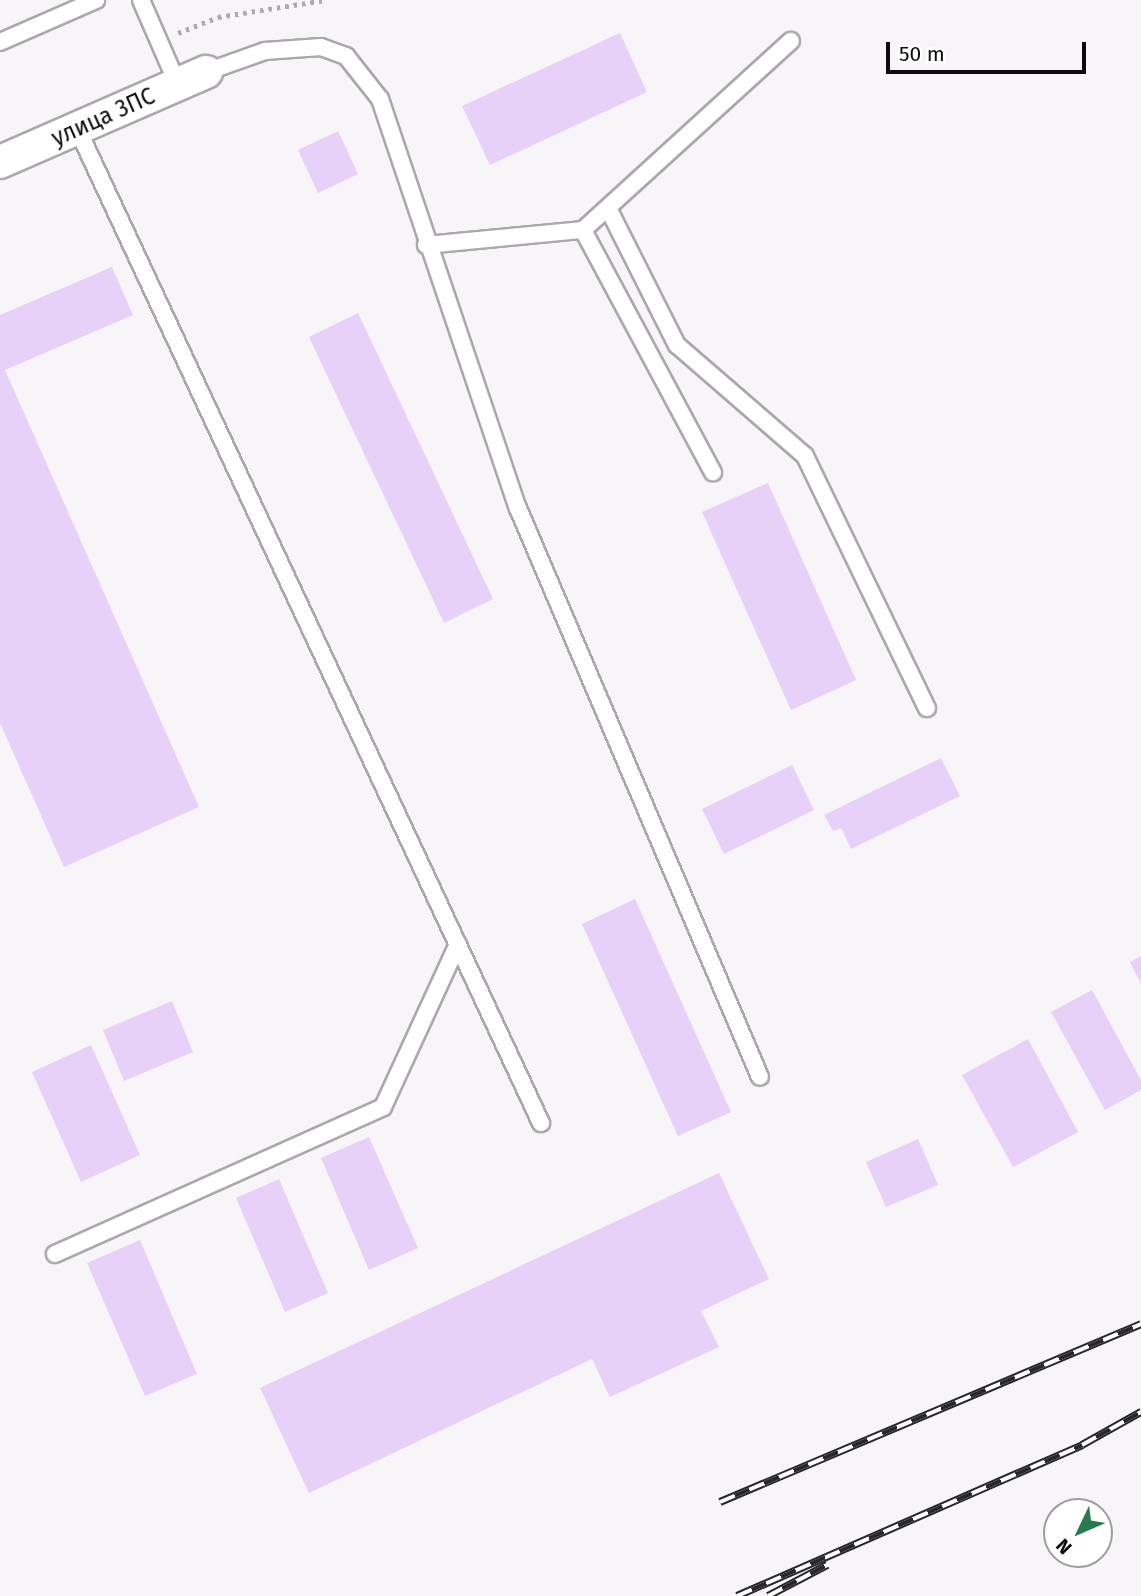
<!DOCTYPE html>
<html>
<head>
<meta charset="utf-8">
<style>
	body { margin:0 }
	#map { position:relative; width:1141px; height:1596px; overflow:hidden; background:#f8f5f9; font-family:"Fira Sans",sans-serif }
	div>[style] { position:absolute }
	.building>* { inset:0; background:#e7d1f8 }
	.path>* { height:4.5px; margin-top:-2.25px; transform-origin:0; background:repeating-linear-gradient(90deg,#adabae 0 3.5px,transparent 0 8.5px) }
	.roads { filter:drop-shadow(2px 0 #aaa8ab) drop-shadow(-2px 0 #aaa8ab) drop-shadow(0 2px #aaa8ab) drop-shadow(0 -2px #aaa8ab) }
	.service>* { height:16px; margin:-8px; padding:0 8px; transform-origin:8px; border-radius:8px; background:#fff }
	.minor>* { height:32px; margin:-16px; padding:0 16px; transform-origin:16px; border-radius:16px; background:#fff }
	.rail>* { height:8px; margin-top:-4px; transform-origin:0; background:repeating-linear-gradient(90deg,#fff 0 16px,#282729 0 32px); box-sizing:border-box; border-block:2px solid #282729 }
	span { translate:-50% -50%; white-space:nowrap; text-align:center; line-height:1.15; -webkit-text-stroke:5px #fff; paint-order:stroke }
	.street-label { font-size:23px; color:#0c0b0c }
	.north { position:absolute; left:1043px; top:1498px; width:70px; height:70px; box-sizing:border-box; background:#fff; border:2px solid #9e9d9e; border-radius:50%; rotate:226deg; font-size:19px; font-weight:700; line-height:28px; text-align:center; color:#0c0b0c }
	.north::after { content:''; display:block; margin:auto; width:24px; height:32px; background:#277b4d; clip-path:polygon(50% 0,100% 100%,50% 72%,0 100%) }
	.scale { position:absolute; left:886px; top:42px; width:200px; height:32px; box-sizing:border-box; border:4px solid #0c0b0c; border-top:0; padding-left:9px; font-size:21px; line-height:24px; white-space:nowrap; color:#0c0b0c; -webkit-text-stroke:5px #fff; paint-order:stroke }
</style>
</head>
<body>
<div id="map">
	<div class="building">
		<i style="clip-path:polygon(620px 33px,647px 92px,490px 165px,462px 106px)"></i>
		<i style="clip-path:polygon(338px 131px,358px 174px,318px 193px,298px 150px)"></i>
		<i style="clip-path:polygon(112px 267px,133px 315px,5px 370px,199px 807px,64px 867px,0 723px,0 315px)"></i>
		<i style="clip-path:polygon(358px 313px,493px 599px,444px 623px,309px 337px)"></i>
		<i style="clip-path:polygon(768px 483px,856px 680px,791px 710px,702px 512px)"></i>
		<i style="clip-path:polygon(941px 758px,960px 796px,851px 849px,841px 828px,833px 831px,824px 815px)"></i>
		<i style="clip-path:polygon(792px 765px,814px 810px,724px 854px,702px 809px)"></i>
		<i style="clip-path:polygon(635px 899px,731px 1112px,678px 1136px,582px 924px)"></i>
		<i style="clip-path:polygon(1141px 956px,1141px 984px,1130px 962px)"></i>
		<i style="clip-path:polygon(1092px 990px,1141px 1080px,1141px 1090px,1105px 1110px,1051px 1012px)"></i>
		<i style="clip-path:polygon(172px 1001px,193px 1052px,124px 1081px,103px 1030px)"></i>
		<i style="clip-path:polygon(1028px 1039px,1078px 1132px,1013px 1167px,962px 1075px)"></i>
		<i style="clip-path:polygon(91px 1045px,140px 1155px,81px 1182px,32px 1072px)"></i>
		<i style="clip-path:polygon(369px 1137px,418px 1248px,369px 1270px,321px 1158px)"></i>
		<i style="clip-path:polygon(918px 1139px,938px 1185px,886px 1207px,866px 1162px)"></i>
		<i style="clip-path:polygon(719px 1173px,769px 1279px,701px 1311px,719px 1347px,610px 1397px,592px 1359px,309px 1493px,260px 1388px)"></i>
		<i style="clip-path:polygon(279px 1179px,328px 1293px,285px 1312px,236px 1198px)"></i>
		<i style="clip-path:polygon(140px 1240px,197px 1374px,145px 1396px,87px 1263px)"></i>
	</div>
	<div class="path">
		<i style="left:178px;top:33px;width:43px;rotate:-21.8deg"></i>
		<i style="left:218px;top:17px;width:108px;rotate:-9deg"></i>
	</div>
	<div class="roads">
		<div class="service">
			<i style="left:141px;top:0;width:93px;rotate:66.5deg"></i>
			<i style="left:0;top:42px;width:105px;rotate:-23.6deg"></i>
			<i style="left:206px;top:72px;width:63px;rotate:-19.6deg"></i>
			<i style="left:265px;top:51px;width:56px;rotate:-4.1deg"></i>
			<i style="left:321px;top:47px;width:27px;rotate:20deg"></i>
			<i style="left:346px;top:56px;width:55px;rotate:51.7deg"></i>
			<i style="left:380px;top:99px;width:432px;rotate:71.4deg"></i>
			<i style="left:518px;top:508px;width:618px;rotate:66.96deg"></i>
			<i style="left:77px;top:128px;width:1098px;rotate:65deg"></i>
			<i style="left:608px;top:208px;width:153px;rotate:63.3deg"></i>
			<i style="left:677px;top:345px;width:169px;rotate:40.9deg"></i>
			<i style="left:805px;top:456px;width:280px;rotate:64.2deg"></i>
			<i style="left:583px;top:230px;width:281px;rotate:-42.3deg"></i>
			<i style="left:426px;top:245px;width:158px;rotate:-5.5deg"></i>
			<i style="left:583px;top:230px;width:275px;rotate:61.8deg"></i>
			<i style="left:55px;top:1254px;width:359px;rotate:-24.1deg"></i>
			<i style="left:383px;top:1107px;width:179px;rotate:-65.3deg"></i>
		</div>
		<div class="minor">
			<i style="left:0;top:162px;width:225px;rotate:-23.6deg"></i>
		</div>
	</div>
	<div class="rail">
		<i style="left:720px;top:1502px;width:457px;rotate:-22.9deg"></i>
		<i style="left:737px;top:1596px;width:377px;rotate:-23.6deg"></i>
		<i style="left:1082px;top:1445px;width:68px;rotate:-29.2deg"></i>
		<i style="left:768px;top:1596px;width:67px;rotate:-27.7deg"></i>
	</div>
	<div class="street-label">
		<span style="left:103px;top:117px;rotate:-24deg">улица 3ПС</span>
	</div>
	<div class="north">N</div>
	<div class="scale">50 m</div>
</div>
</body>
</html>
